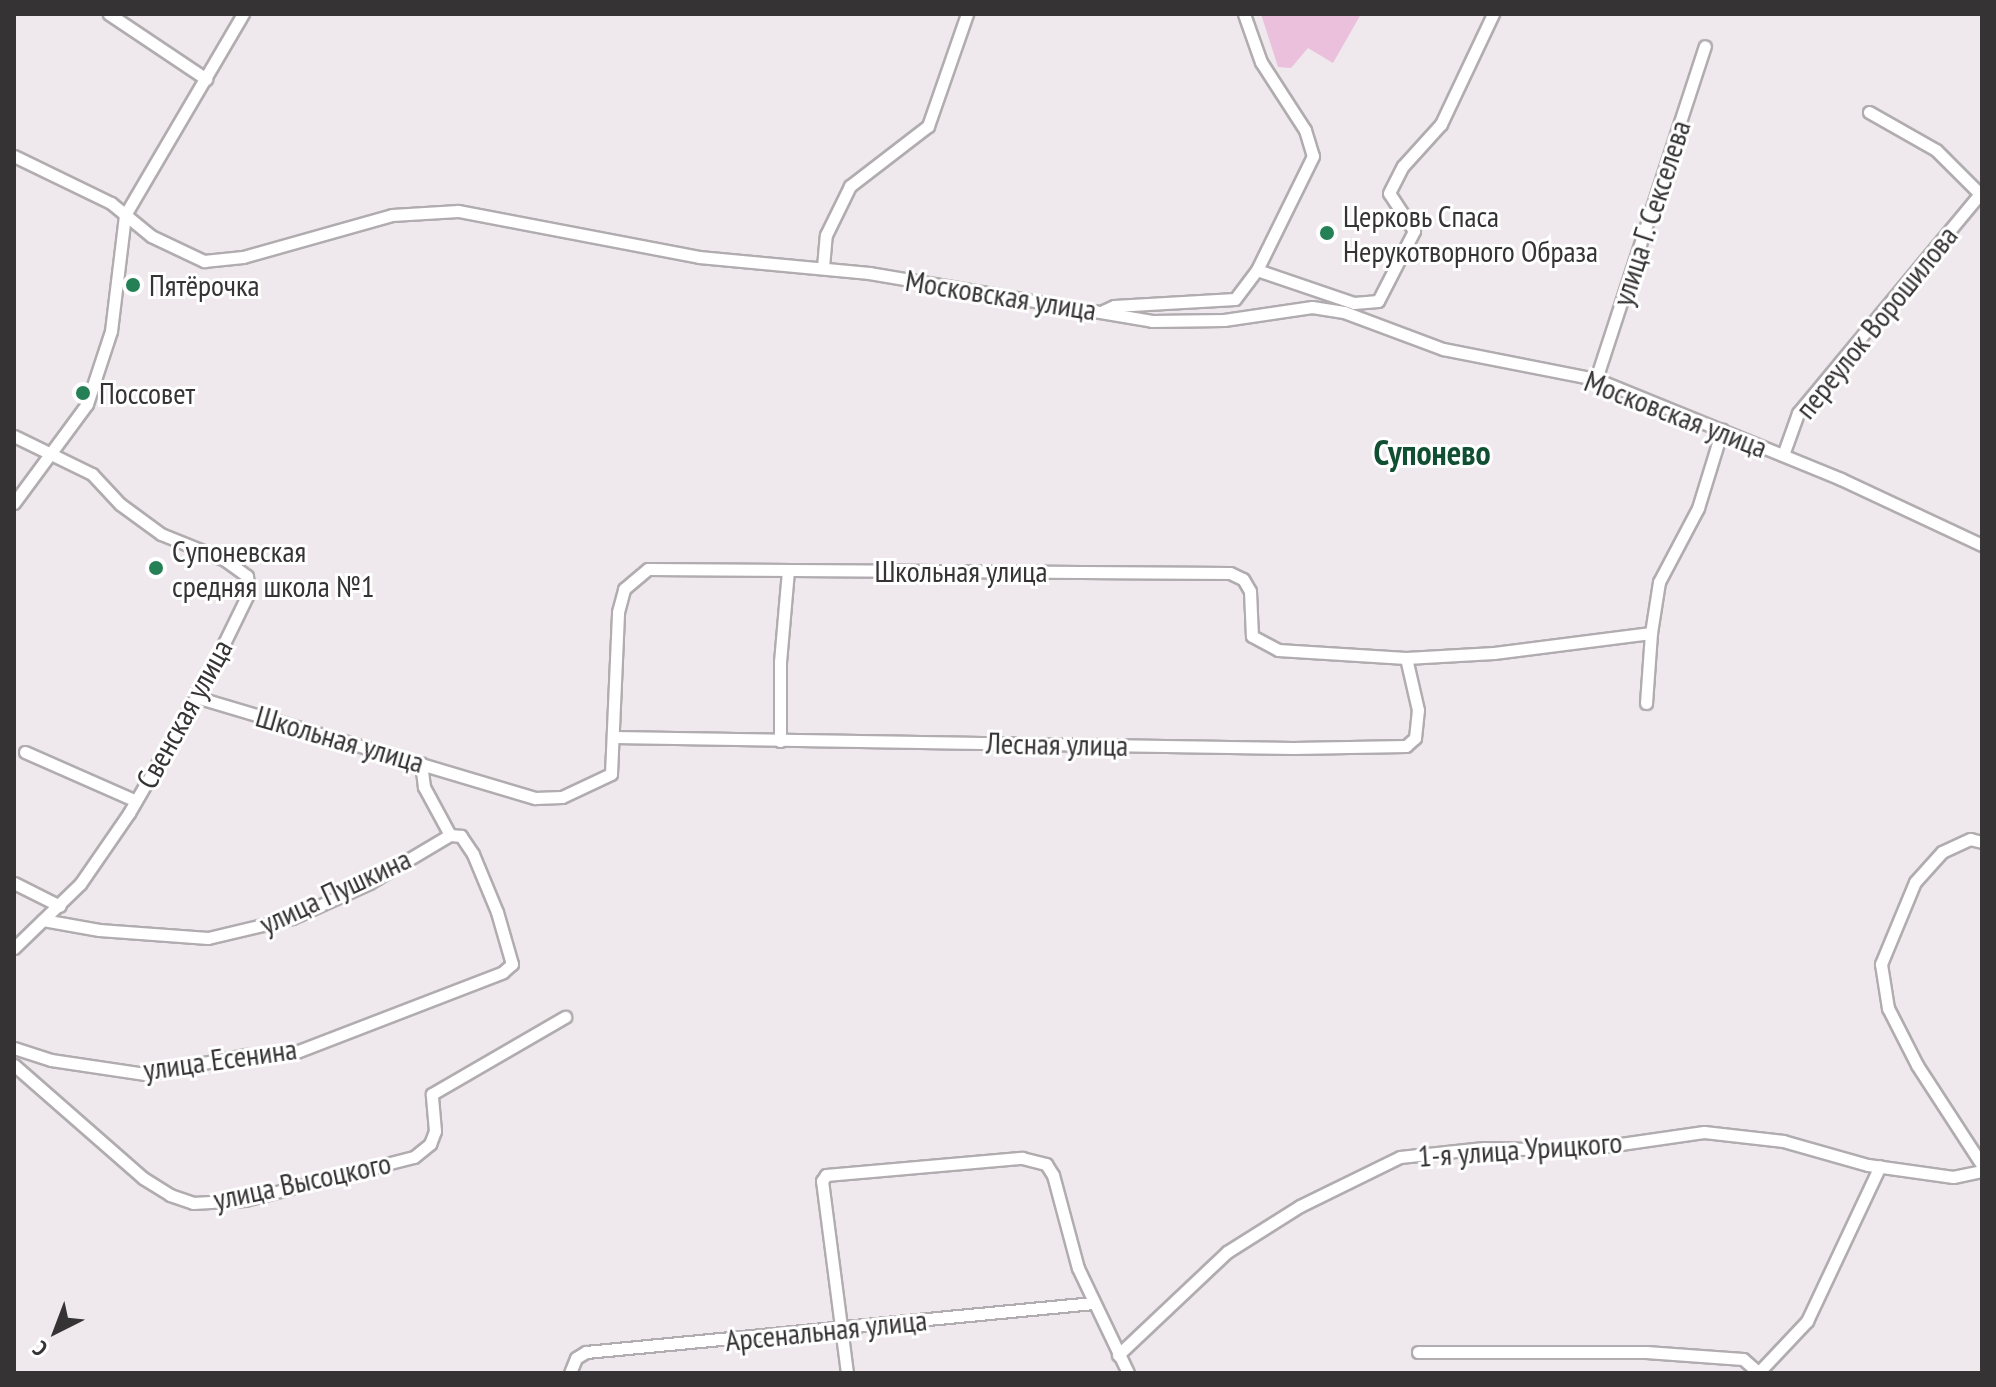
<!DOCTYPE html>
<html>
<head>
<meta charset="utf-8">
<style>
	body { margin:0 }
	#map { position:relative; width:1996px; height:1387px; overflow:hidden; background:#efe9ed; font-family:"PT Sans Narrow",sans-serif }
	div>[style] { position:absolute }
	.green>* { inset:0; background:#eac0dc }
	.roads { filter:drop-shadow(2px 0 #b1acaf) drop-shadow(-2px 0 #b1acaf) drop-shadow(0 2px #b1acaf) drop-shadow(0 -2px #b1acaf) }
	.minor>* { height:11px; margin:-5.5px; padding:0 5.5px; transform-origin:5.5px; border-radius:5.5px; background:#fff }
	.dots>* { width:22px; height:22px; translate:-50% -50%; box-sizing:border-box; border:4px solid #fff; border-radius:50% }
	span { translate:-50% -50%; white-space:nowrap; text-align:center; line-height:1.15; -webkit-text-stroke:6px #fff; paint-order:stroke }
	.street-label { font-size:30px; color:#353334 }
	.poi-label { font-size:30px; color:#353334 }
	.left { translate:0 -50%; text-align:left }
	.quarter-label { font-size:34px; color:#104f32; font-weight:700 }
	.frame { position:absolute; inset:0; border:16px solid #353334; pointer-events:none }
	.north { position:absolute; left:16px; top:1291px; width:80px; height:80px; -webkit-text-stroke:6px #fff; paint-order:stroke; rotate:222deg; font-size:22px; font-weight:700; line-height:32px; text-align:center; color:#353334 }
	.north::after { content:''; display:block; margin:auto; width:28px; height:36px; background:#353334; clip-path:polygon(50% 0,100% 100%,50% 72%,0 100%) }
</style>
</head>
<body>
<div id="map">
	<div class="green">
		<i style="clip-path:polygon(1261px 14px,1361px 14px,1333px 63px,1308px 48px,1291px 68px,1278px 67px)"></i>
	</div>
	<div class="roads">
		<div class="minor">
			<i style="left:109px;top:14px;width:117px;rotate:33.8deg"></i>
			<i style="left:1244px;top:14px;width:51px;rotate:70.5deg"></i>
			<i style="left:1261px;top:62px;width:81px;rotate:57.1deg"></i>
			<i style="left:1305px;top:130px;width:27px;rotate:73deg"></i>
			<i style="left:1313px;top:156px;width:127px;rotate:116.2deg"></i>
			<i style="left:1869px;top:112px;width:77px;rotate:29.6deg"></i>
			<i style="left:1936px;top:150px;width:65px;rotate:45deg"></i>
			<i style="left:14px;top:156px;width:108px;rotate:25.9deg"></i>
			<i style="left:111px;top:203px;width:52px;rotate:39.5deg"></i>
			<i style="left:151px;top:236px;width:59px;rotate:25.3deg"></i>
			<i style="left:204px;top:261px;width:39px;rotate:-6deg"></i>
			<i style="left:243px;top:257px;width:155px;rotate:-15.7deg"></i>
			<i style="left:392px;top:215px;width:66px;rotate:-3.5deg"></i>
			<i style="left:458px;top:211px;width:245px;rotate:10.8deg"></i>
			<i style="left:699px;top:257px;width:171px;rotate:5.4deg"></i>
			<i style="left:869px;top:273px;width:287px;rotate:9.6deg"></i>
			<i style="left:1152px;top:321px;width:72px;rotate:-0.8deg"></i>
			<i style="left:1224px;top:320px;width:89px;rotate:-8.4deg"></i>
			<i style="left:1312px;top:307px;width:32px;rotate:9deg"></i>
			<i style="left:1344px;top:312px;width:106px;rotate:20.5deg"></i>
			<i style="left:1443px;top:349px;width:156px;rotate:11.1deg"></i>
			<i style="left:1596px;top:379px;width:265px;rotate:22.2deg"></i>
			<i style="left:1841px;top:479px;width:156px;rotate:25.1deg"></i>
			<i style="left:823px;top:267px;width:32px;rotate:-85deg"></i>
			<i style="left:826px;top:235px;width:55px;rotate:-63.9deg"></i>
			<i style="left:850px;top:186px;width:98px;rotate:-37.6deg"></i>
			<i style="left:928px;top:126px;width:119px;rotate:-70.8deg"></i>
			<i style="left:1103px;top:311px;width:12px;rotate:-24deg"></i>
			<i style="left:1114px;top:306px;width:121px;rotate:-3.3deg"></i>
			<i style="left:1235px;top:299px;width:36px;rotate:-53deg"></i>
			<i style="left:1257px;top:270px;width:102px;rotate:18.8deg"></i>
			<i style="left:1354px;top:303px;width:24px;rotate:-5deg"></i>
			<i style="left:1378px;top:301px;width:79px;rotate:-62.8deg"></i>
			<i style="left:1414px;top:231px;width:45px;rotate:-123.3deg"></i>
			<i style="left:1389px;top:193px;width:30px;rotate:-63deg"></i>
			<i style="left:1403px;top:166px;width:57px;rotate:-47.9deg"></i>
			<i style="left:1441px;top:124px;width:122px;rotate:-64.7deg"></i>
			<i style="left:1596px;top:379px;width:350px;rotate:-71.9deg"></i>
			<i style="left:14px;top:436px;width:87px;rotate:26deg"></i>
			<i style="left:92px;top:474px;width:41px;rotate:47deg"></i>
			<i style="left:120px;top:504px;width:51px;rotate:36.2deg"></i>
			<i style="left:161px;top:534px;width:69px;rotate:22.1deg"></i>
			<i style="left:225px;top:560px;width:27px;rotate:36deg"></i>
			<i style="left:247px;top:576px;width:16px;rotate:83deg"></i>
			<i style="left:249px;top:592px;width:96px;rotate:116deg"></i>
			<i style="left:207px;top:678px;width:156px;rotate:120deg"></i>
			<i style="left:129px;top:813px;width:86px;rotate:124.6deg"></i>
			<i style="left:80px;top:884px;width:92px;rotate:135.9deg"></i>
			<i style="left:1783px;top:455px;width:45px;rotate:-70.3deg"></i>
			<i style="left:1798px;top:413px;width:285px;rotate:-50.3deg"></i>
			<i style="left:14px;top:503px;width:123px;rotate:-53.6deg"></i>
			<i style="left:87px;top:404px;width:77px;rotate:-71.8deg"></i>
			<i style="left:111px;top:331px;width:117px;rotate:-83.1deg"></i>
			<i style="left:125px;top:215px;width:233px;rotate:-59.6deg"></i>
			<i style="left:196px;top:697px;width:354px;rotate:16.6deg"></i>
			<i style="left:535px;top:798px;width:27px;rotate:-2deg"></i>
			<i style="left:562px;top:797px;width:54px;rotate:-25.1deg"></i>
			<i style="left:611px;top:774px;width:162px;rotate:-87.5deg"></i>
			<i style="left:618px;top:612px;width:24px;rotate:-75deg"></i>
			<i style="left:624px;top:589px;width:31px;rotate:-40deg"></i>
			<i style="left:648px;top:569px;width:582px;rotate:0.39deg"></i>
			<i style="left:1230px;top:573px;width:14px;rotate:25deg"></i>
			<i style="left:1243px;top:579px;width:14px;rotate:60deg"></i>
			<i style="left:1250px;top:591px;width:45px;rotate:87.5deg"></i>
			<i style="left:1252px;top:636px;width:30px;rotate:28deg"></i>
			<i style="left:1278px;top:650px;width:128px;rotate:3.6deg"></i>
			<i style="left:1406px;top:658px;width:88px;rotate:-3.3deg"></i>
			<i style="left:1494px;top:653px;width:158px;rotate:-7.3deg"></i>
			<i style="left:1651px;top:633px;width:52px;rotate:-81.1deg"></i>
			<i style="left:1659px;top:582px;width:84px;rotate:-62.2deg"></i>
			<i style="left:1698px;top:508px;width:82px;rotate:-72.9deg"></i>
			<i style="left:1646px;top:703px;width:70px;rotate:-85.9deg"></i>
			<i style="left:614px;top:737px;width:679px;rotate:0.93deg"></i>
			<i style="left:1293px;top:748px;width:113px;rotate:-1deg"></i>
			<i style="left:1406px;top:746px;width:12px;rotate:-42deg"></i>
			<i style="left:1415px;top:738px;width:28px;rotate:-84deg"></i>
			<i style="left:1418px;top:710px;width:53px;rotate:-103deg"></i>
			<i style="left:780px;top:741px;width:79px;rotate:-90deg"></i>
			<i style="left:780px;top:662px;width:91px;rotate:-85deg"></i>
			<i style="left:25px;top:752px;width:121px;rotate:23.8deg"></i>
			<i style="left:1982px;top:842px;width:12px;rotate:-166deg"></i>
			<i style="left:1970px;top:839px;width:31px;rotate:155deg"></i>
			<i style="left:1942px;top:852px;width:40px;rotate:132deg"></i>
			<i style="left:1915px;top:882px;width:89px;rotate:112.5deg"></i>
			<i style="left:1881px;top:964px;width:45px;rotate:81deg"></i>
			<i style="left:1888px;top:1008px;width:64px;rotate:63deg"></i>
			<i style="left:1917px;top:1065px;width:119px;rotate:57deg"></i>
			<i style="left:14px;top:883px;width:51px;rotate:26.6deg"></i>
			<i style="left:43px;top:920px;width:57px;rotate:10.1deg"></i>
			<i style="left:99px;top:930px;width:109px;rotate:4.2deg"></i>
			<i style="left:208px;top:938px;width:86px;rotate:-13.4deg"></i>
			<i style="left:292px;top:918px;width:85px;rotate:-24.4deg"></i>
			<i style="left:369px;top:883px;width:94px;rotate:-30.7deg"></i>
			<i style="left:450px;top:835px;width:55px;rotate:-118.4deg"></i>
			<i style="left:424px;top:787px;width:24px;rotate:-97deg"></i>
			<i style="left:14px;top:1048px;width:39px;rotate:18deg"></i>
			<i style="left:51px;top:1060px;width:95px;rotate:8.5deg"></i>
			<i style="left:145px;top:1074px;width:103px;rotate:-10.7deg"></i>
			<i style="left:246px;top:1055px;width:45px;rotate:-1.3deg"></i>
			<i style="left:291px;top:1054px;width:227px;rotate:-21.1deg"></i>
			<i style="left:503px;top:972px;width:12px;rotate:-42deg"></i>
			<i style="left:512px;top:964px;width:54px;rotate:-106.1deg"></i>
			<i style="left:497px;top:912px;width:63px;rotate:-112.5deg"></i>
			<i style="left:473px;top:854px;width:22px;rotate:-124deg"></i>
			<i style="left:461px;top:836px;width:11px;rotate:-175deg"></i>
			<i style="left:14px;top:1065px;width:171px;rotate:41.2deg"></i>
			<i style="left:143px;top:1178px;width:32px;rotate:32deg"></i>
			<i style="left:170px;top:1195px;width:24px;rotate:19deg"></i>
			<i style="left:193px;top:1203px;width:52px;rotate:-3.3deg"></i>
			<i style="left:245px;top:1200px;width:174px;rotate:-14.3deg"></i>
			<i style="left:414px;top:1157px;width:21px;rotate:-39deg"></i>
			<i style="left:430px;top:1144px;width:14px;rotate:-69deg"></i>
			<i style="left:435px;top:1131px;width:37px;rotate:-95deg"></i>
			<i style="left:432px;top:1094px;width:154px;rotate:-30.1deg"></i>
			<i style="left:1418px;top:1352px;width:228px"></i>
			<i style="left:1646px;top:1352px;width:97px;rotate:4.1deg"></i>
			<i style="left:1743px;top:1359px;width:21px;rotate:41deg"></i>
			<i style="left:1118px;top:1355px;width:150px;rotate:-43.4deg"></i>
			<i style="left:1227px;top:1252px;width:86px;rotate:-32.2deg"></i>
			<i style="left:1300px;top:1206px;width:111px;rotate:-26.1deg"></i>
			<i style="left:1400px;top:1157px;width:84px;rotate:-6.1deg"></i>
			<i style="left:1484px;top:1148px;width:95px;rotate:1.2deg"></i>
			<i style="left:1579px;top:1150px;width:126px;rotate:-8.2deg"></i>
			<i style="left:1704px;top:1132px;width:80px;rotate:6.5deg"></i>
			<i style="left:1783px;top:1141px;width:88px;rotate:15.8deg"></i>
			<i style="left:1868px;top:1165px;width:86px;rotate:8deg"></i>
			<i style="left:1953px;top:1177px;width:30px;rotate:-12deg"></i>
			<i style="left:1759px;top:1372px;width:70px;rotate:-46.7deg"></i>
			<i style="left:1807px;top:1321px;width:171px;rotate:-64.8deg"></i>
			<i style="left:570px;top:1373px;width:16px;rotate:-68deg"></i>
			<i style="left:576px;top:1358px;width:12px;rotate:-31deg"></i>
			<i style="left:586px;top:1352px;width:509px;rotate:-5.52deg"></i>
			<i style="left:847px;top:1373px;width:194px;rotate:-97.4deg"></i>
			<i style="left:822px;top:1181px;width:7px;rotate:-56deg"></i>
			<i style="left:826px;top:1175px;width:197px;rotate:-5deg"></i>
			<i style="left:1022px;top:1158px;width:25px;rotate:14deg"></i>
			<i style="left:1046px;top:1164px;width:13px;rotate:58deg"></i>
			<i style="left:1053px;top:1175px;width:96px;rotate:75deg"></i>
			<i style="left:1078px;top:1268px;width:116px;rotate:64.5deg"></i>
		</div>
	</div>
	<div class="dots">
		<i style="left:1327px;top:233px;background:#268056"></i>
		<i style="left:133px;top:285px;background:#268056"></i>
		<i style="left:83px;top:393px;background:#268056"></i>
		<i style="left:156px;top:568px;background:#268056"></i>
	</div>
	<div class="street-label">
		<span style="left:1651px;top:213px;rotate:-72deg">улица Г. Секселева</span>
		<span style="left:1001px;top:295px;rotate:9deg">Московская улица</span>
		<span style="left:1876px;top:322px;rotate:-51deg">переулок Ворошилова</span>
		<span style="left:1676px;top:414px;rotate:21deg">Московская улица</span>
		<span style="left:961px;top:571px">Школьная улица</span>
		<span style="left:184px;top:714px;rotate:-61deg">Свенская улица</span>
		<span style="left:340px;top:739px;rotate:16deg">Школьная улица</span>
		<span style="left:1057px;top:744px;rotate:1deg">Лесная улица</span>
		<span style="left:335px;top:891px;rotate:-25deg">улица Пушкина</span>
		<span style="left:220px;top:1059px;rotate:-8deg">улица Есенина</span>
		<span style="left:1520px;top:1149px;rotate:-4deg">1-я улица Урицкого</span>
		<span style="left:302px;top:1181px;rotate:-12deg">улица Высоцкого</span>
		<span style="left:826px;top:1330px;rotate:-6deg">Арсенальная улица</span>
	</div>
	<div class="poi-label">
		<span class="left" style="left:1343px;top:233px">Церковь Спаса<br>Нерукотворного Образа</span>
		<span class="left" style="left:149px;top:285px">Пятёрочка</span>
		<span class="left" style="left:99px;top:393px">Поссовет</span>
		<span class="left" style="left:172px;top:568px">Супоневская<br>средняя школа №1</span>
	</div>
	<div class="quarter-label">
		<span style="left:1432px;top:453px">Супонево</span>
	</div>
	<div class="frame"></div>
	<div class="north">С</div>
</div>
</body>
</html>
